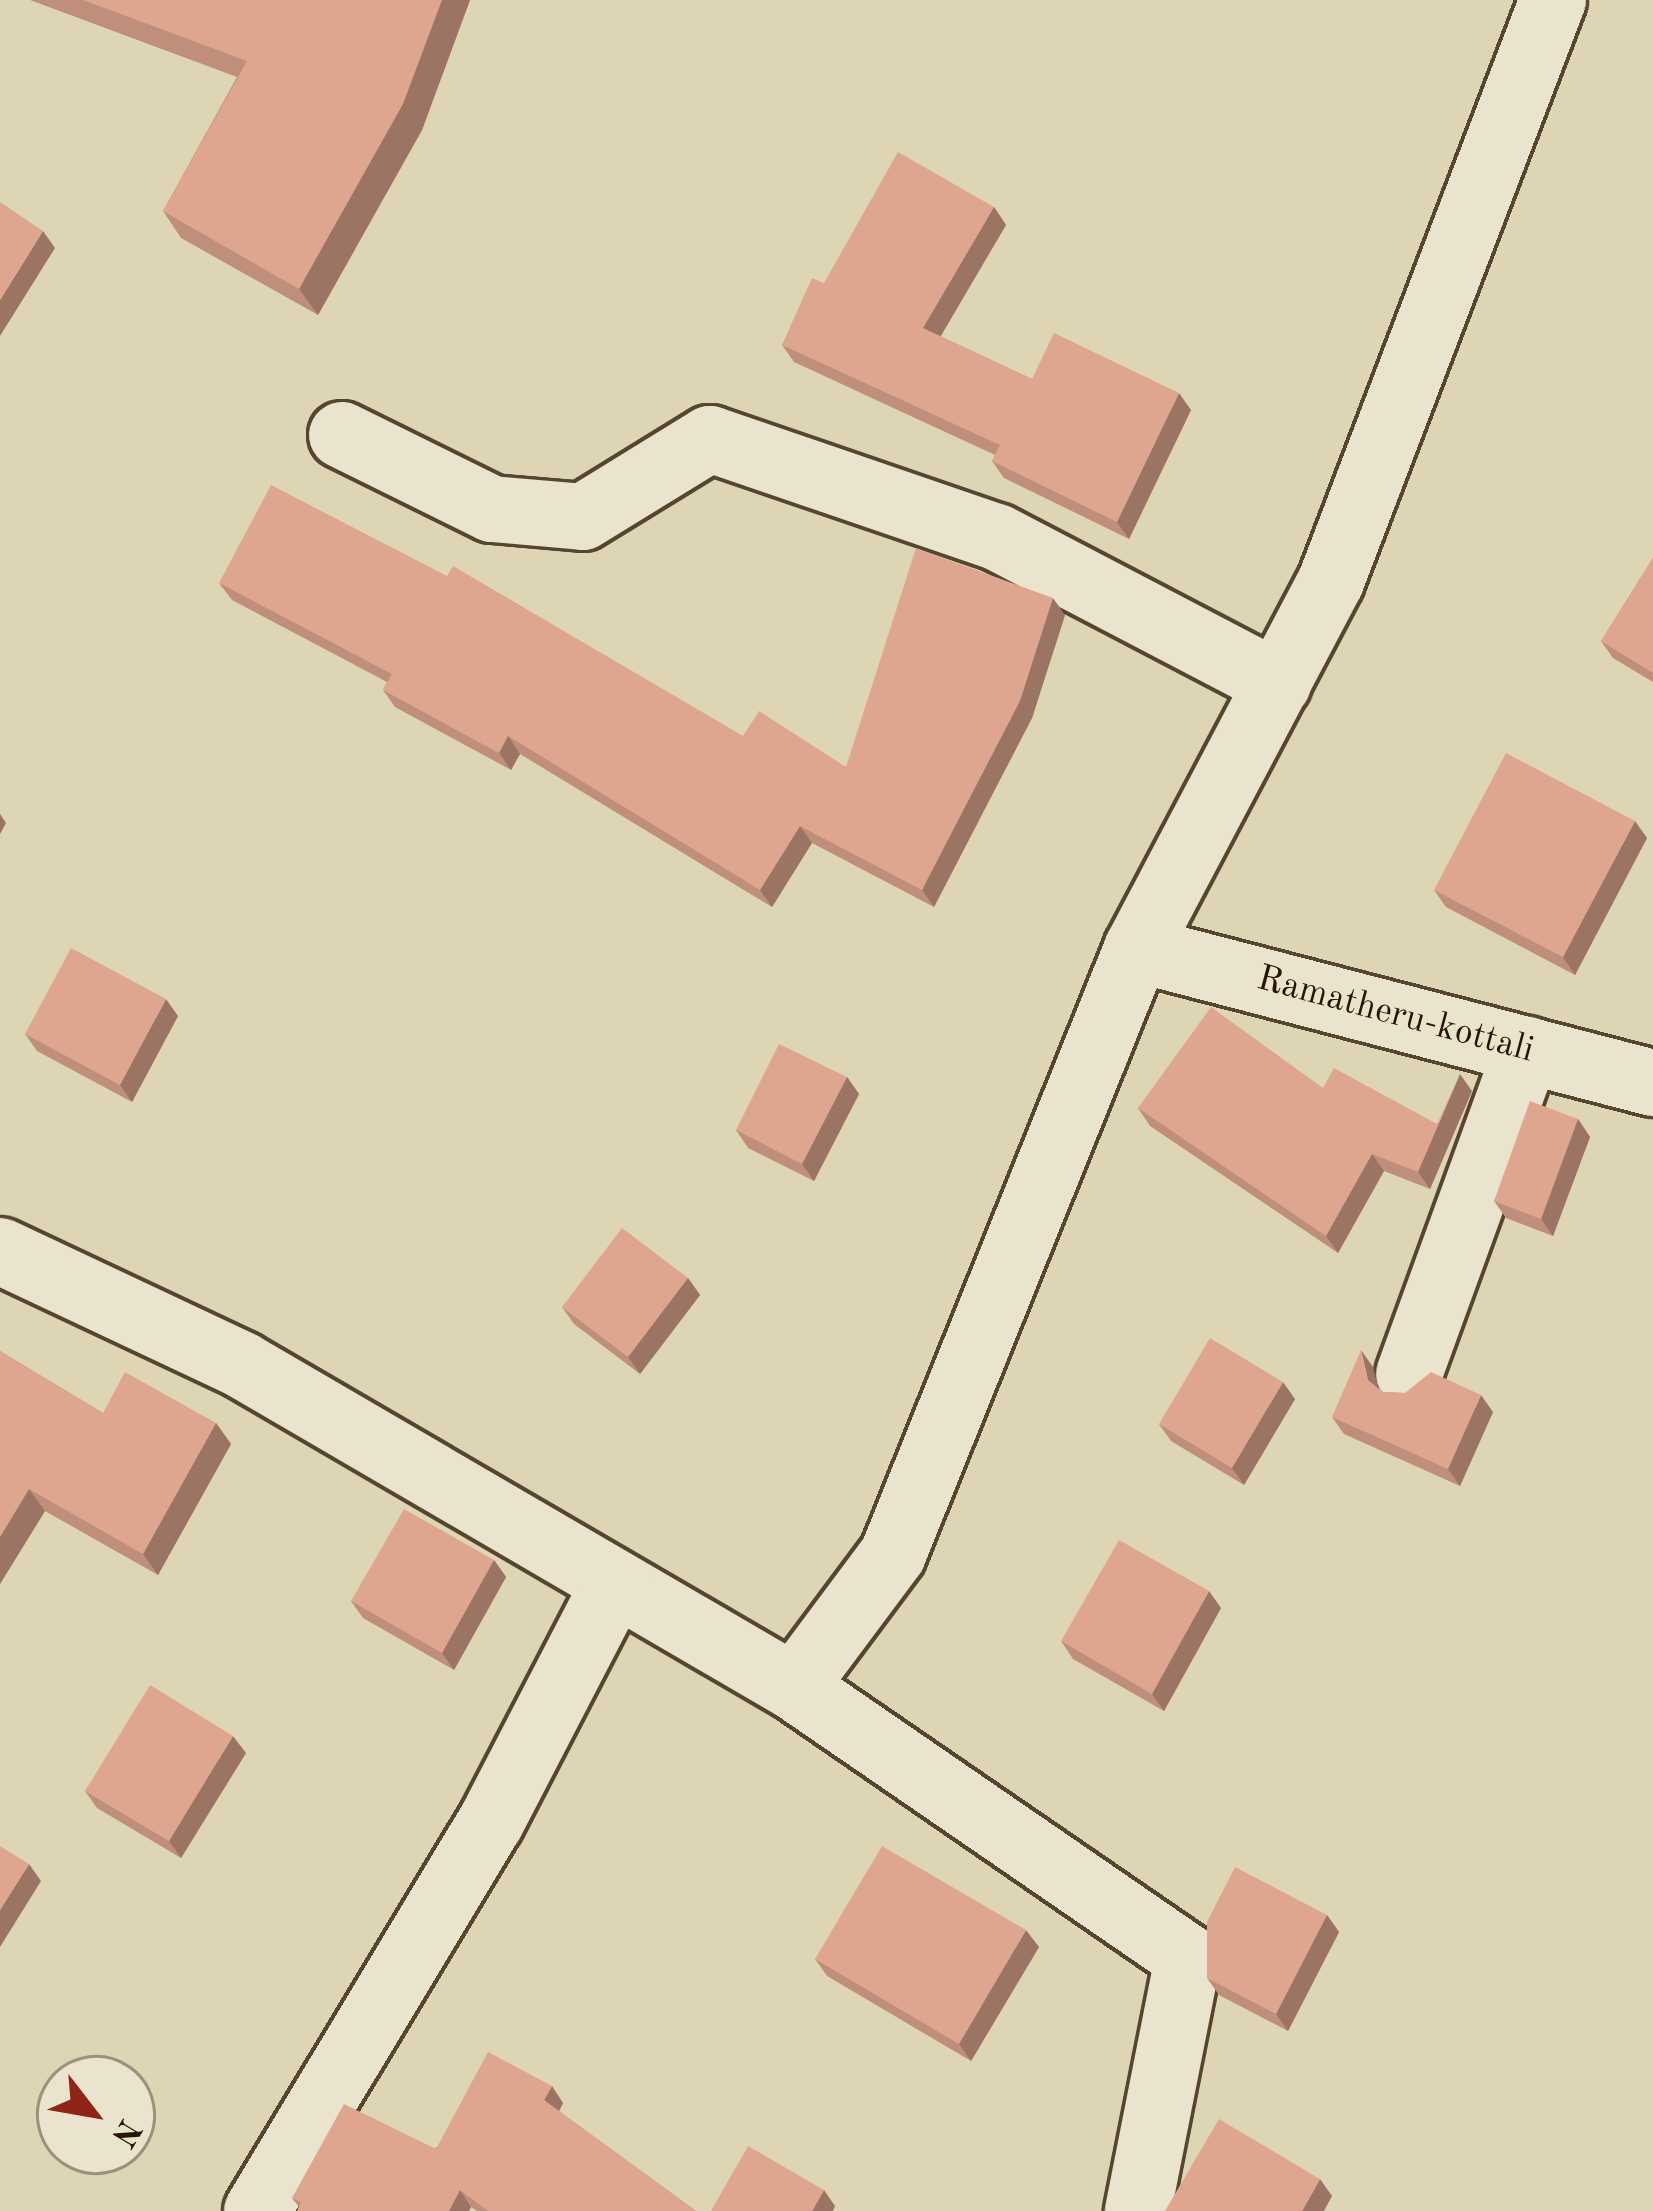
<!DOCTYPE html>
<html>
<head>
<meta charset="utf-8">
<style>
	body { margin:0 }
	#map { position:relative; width:1653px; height:2211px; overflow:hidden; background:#ded5b5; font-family:"Old Standard TT",serif }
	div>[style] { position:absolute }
	.roads { filter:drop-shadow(3px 0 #56452f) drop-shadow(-3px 0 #56452f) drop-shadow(0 3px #56452f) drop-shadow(0 -3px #56452f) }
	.minor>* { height:66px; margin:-33px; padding:0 33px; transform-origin:33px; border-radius:33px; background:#eae4cf }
	.wall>* { inset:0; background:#c08f7b }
	.shaded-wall>* { inset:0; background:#9c7464 }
	.building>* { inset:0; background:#dfa68f }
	span { translate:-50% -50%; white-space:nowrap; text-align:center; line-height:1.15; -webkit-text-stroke:10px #eae4cf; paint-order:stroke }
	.street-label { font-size:36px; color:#291502 }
	.north { position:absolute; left:36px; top:2055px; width:120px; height:120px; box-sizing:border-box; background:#eae4cf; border:3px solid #9d917d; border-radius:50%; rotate:121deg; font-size:33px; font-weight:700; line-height:48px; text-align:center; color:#291502 }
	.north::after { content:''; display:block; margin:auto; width:42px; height:54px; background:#8f2418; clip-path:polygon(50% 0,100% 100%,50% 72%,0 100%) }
</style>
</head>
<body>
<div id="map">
	<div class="roads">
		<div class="minor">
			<i style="left:342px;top:435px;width:167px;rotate:26.3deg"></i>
			<i style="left:492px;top:509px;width:91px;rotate:5deg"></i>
			<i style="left:583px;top:517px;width:149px;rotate:-31.6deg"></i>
			<i style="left:710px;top:439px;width:303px;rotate:18.9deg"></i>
			<i style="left:997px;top:537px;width:317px;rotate:27.6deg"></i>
			<i style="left:1137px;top:949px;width:533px;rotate:14.56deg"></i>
			<i style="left:0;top:1251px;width:268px;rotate:25.2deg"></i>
			<i style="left:242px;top:1365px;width:639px;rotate:30.26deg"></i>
			<i style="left:794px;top:1687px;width:166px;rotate:-53.3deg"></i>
			<i style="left:893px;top:1554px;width:652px;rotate:-68.04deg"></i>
			<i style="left:1137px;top:949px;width:416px;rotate:-62.2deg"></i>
			<i style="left:1331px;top:581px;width:622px;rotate:-69.09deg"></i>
			<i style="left:1409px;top:1374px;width:345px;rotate:-70deg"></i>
			<i style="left:794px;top:1687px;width:478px;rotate:34.5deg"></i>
			<i style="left:1188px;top:1958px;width:258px;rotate:101.2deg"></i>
			<i style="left:257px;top:2211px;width:454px;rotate:-59deg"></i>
			<i style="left:491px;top:1822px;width:269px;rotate:-62.6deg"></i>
		</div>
	</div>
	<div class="wall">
		<i style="clip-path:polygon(30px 0,470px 0,422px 130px,318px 315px,181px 238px,163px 211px,237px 77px)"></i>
		<i style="clip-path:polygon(994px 207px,1006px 225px,940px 336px,1032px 379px,1191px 410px,1129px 539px,1004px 478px,992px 461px,995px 455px,794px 362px,782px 345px,824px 283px)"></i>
		<i style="clip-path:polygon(1653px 558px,1653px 682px,1613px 658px,1601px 641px)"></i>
		<i style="clip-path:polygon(219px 583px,846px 767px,1065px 615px,1032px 718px,934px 907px,812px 843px,772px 907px,520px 754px,511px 770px,395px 707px,383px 690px,387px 682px,232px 600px)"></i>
		<i style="clip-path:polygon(1647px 838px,1575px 975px,1446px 907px,1434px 890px)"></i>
		<i style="clip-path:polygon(178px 1016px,132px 1102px,37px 1051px,25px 1034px)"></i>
		<i style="clip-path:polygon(847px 1077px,859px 1094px,814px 1181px,748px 1148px,736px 1130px)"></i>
		<i style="clip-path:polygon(1323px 1088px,1437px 1124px,1472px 1091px,1430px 1189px,1384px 1171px,1338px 1253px,1150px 1126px,1138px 1108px)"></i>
		<i style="clip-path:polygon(1578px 1119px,1590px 1137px,1553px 1236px,1506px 1218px,1494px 1201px)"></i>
		<i style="clip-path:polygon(688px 1278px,700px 1295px,640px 1374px,574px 1324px,562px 1307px)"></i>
		<i style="clip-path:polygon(0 1351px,103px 1413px,216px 1423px,231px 1444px,158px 1575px,45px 1511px,0 1584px)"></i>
		<i style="clip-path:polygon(1373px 1367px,1377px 1387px,1383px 1392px,1405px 1393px,1493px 1412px,1460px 1486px,1344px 1434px,1332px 1417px)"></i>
		<i style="clip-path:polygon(1295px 1399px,1244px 1485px,1171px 1441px,1159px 1424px)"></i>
		<i style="clip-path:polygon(494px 1560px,506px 1577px,454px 1670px,363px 1618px,351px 1601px)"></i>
		<i style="clip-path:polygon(1221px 1608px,1164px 1711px,1073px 1659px,1061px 1641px)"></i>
		<i style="clip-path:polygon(246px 1753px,181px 1858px,97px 1808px,85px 1791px)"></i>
		<i style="clip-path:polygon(1327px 1915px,1339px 1932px,1288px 2031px,1219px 1995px,1207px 1978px)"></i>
		<i style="clip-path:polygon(1039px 1947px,971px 2061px,827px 1976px,815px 1959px)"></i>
		<i style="clip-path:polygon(563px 2103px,559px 2111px,696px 2211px,477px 2211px,471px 2207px,469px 2211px,297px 2211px,299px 2207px,292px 2198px)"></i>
	</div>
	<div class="shaded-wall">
		<i style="clip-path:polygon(442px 0,470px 0,422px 130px,318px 315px,299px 289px)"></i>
		<i style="clip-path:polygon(994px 207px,1006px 225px,935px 346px,923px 328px)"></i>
		<i style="clip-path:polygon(43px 231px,55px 248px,0 336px,0 300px)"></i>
		<i style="clip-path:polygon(1179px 393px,1191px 410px,1129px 539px,1117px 522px)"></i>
		<i style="clip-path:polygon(1053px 598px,1065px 615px,1032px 718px,934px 907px,922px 890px)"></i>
		<i style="clip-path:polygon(508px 736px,520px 754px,511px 770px,499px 753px)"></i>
		<i style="clip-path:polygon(0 814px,6px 823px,0 834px)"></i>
		<i style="clip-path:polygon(1635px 821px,1647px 838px,1575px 975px,1563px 957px)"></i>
		<i style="clip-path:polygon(800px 826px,812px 843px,772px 907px,760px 890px)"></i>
		<i style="clip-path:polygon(166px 999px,178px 1016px,132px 1102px,120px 1085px)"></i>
		<i style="clip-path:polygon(1460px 1074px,1472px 1091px,1430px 1189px,1418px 1172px)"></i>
		<i style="clip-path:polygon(847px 1077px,859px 1094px,814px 1181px,802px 1164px)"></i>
		<i style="clip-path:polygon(1578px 1119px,1590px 1137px,1553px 1236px,1541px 1219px)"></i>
		<i style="clip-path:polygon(1372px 1154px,1384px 1171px,1338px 1253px,1326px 1236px)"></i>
		<i style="clip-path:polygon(688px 1278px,700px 1295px,640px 1374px,628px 1357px)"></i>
		<i style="clip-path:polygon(1361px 1350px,1373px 1367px,1380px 1397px,1368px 1380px)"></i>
		<i style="clip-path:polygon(1283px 1382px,1295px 1399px,1244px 1485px,1232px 1468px)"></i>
		<i style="clip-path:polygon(1481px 1395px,1493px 1412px,1460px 1486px,1448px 1469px)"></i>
		<i style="clip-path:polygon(216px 1423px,231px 1444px,158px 1575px,143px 1554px)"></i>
		<i style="clip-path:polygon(29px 1489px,45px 1511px,0 1584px,0 1537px)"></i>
		<i style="clip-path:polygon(494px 1560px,506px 1577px,454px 1670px,442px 1653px)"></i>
		<i style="clip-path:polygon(1209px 1591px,1221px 1608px,1164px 1711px,1152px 1694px)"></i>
		<i style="clip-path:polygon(233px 1736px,246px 1753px,181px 1858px,169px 1841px)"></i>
		<i style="clip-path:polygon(29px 1864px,41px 1881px,0 1947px,0 1910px)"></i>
		<i style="clip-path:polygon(1327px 1915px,1339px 1932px,1288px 2031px,1276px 2014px)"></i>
		<i style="clip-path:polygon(1026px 1930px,1039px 1947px,971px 2061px,959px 2044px)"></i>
		<i style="clip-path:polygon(552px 2086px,563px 2103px,556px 2117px,544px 2100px)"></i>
		<i style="clip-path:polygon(1320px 2179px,1332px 2196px,1324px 2211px,1302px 2211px)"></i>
		<i style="clip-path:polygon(460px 2190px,471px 2207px,469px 2211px,449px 2211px)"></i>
		<i style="clip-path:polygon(824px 2190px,835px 2206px,833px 2211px,812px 2211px)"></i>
	</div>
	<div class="building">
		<i style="clip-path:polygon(83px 0,442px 0,403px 104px,299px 289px,163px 211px,247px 61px)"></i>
		<i style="clip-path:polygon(898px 152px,994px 207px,923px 328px,1032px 379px,1054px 333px,1179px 393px,1117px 522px,992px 461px,1000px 445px,782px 345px,812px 278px,824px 283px)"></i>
		<i style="clip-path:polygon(0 202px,43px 231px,0 300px)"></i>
		<i style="clip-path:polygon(271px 485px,447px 576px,453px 566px,743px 736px,759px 711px,846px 767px,916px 548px,1053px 598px,1020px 701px,922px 890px,800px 826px,760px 890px,508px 736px,499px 753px,383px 690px,392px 674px,219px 583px)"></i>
		<i style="clip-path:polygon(1653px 558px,1653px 673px,1601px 641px)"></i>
		<i style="clip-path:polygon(1506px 753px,1635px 821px,1563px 957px,1434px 890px)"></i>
		<i style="clip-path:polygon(71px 948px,166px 999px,120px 1085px,25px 1034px)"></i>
		<i style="clip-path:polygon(1211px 1007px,1323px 1088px,1334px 1068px,1437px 1124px,1460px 1074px,1418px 1172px,1372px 1154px,1326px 1236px,1138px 1108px)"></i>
		<i style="clip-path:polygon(779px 1044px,847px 1077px,802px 1164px,736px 1130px)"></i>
		<i style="clip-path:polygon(1530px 1101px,1578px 1119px,1541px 1219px,1494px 1201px)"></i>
		<i style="clip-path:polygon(622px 1228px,688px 1278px,628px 1357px,562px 1307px)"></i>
		<i style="clip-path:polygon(1210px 1338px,1283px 1382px,1232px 1468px,1159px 1424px)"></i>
		<i style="clip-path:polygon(1361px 1350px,1368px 1380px,1383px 1392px,1405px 1393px,1431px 1372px,1481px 1395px,1448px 1469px,1332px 1417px)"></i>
		<i style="clip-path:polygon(0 1351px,103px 1413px,125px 1372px,216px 1423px,143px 1554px,29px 1489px,0 1537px)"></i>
		<i style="clip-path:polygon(404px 1509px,494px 1560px,442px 1653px,351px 1601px)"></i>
		<i style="clip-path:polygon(1119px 1540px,1209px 1591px,1152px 1694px,1061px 1641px)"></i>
		<i style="clip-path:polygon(150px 1685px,233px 1736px,169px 1841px,85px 1791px)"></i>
		<i style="clip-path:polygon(0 1846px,29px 1864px,0 1910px)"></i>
		<i style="clip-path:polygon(882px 1846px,1026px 1930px,959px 2044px,815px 1959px)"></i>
		<i style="clip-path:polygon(1235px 1867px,1327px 1915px,1276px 2014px,1207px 1978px,1207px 1922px)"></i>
		<i style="clip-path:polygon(488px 2052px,552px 2086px,544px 2100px,696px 2211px,488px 2211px,460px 2190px,449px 2211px,297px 2211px,301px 2202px,292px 2198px,344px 2104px,436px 2149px)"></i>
		<i style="clip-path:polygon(1219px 2119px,1320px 2179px,1302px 2211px,1165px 2211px)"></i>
		<i style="clip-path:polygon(748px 2146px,824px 2190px,812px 2211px,711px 2211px)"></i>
	</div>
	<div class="street-label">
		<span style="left:1395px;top:1016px;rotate:15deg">Ramatheru-kottali</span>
	</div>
	<div class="north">N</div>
</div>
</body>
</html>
